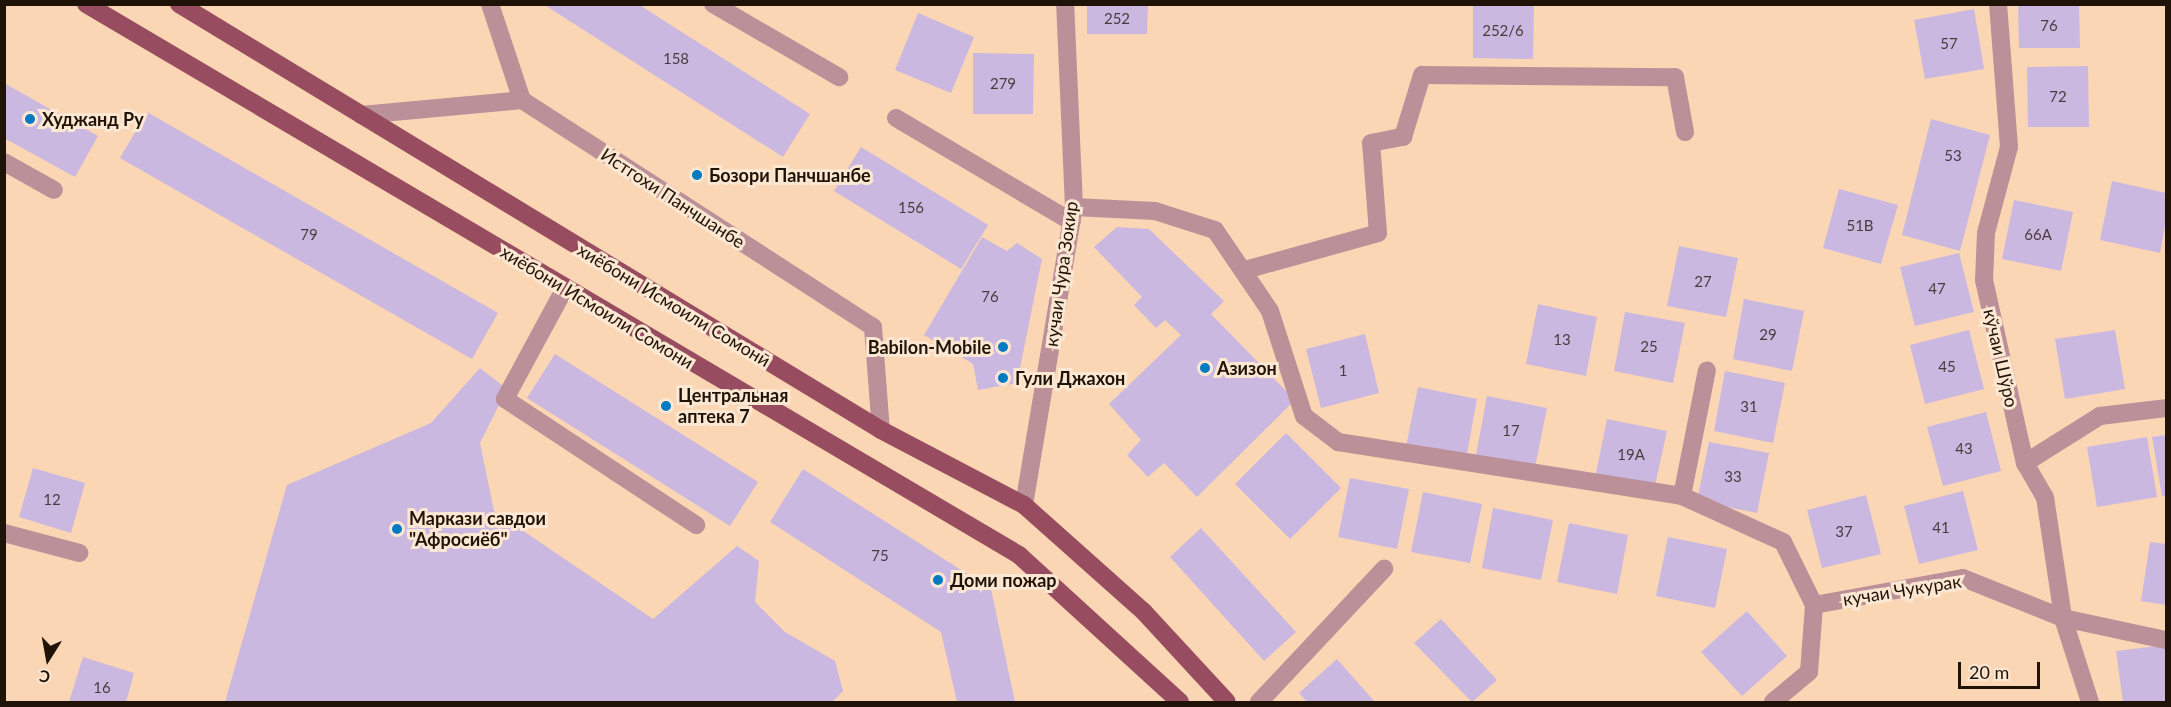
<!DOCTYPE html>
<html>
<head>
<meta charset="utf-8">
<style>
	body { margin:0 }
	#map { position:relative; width:2171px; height:707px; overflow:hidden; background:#fad6b4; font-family:Lato,sans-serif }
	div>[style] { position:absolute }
	.building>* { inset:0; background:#cbb8e1 }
	.minor>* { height:18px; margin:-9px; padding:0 9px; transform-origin:9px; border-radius:9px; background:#bb9098 }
	.major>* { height:18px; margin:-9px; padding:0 9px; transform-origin:9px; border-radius:9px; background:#974d5f }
	.dots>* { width:16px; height:16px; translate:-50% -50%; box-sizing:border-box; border:3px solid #fce7d2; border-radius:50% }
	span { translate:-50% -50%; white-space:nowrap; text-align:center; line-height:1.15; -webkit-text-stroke:6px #fce7d2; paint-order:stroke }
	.number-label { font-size:15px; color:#4a3c3e }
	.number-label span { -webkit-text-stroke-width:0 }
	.poi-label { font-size:18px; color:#1f1307; font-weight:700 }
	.left { translate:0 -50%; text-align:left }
	.right { translate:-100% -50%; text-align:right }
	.street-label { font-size:18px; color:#1f1307 }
	.frame { position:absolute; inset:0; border:6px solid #1f1307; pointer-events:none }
	.north { position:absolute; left:18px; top:629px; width:60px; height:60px; -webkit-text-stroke:4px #fce7d2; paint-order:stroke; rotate:191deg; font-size:16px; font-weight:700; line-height:24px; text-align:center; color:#1f1307 }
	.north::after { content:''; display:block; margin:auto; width:21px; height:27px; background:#1f1307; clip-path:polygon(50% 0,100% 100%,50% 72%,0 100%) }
	.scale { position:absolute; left:1958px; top:662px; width:82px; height:27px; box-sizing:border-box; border:3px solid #1f1307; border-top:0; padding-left:8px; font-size:18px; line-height:21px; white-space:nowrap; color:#1f1307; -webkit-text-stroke:4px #fce7d2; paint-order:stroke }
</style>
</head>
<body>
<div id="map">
	<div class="building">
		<i style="clip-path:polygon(543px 4px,638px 4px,810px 114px,783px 157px)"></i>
		<i style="clip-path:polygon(1087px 4px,1148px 4px,1147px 34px,1087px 34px)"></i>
		<i style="clip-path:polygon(1473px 4px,1534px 4px,1533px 59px,1473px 58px)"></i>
		<i style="clip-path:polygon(2018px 4px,2079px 4px,2080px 48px,2019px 48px)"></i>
		<i style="clip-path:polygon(1974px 9px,1984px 69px,1925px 79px,1914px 20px)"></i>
		<i style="clip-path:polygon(918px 13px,974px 37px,951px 93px,895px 70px)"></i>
		<i style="clip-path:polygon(973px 53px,1034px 54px,1033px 114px,973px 114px)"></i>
		<i style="clip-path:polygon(2088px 66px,2089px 127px,2028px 127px,2027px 67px)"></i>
		<i style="clip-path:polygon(4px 83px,98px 136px,75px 177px,4px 138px)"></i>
		<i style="clip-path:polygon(147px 112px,498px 313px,472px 359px,120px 158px)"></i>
		<i style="clip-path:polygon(1931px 119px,1990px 135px,1960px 251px,1902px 235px)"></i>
		<i style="clip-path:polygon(861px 147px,988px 225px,961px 269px,834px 191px)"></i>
		<i style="clip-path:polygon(2112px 181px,2166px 193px,2166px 220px,2160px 253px,2100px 240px)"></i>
		<i style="clip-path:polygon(1839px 189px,1898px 205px,1881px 264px,1823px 248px)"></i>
		<i style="clip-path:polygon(2014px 200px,2073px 212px,2061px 271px,2002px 259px)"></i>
		<i style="clip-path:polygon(1117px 227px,1149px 229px,1224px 301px,1211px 314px,1295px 400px,1197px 497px,1164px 463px,1148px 477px,1127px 455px,1141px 440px,1109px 404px,1181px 335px,1165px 320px,1156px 328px,1134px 305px,1142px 297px,1094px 247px)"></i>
		<i style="clip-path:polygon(982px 237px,1007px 251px,1017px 243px,1042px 259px,1017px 383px,978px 390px,973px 364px,924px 335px)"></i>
		<i style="clip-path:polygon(1679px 246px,1738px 258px,1726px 317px,1667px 306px)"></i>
		<i style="clip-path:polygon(1959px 253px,1974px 312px,1915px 326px,1900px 267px)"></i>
		<i style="clip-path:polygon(1744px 299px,1804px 311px,1792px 371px,1733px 359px)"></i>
		<i style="clip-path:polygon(1538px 304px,1597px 317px,1586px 376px,1526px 364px)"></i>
		<i style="clip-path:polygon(1625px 312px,1685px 323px,1673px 383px,1614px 371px)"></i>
		<i style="clip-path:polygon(1969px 330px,1984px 389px,1925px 404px,1910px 345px)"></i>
		<i style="clip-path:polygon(2115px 330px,2125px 389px,2065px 399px,2055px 339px)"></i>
		<i style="clip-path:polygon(1365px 334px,1379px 393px,1321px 408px,1306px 349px)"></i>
		<i style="clip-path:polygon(555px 354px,758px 482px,730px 526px,527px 398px)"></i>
		<i style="clip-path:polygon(480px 368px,507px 389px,480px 443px,494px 511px,653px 619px,737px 546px,759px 561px,755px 602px,785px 632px,835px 661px,843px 691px,832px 702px,225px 702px,287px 485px,431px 423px)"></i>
		<i style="clip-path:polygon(1725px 371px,1785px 383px,1773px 443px,1714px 431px)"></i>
		<i style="clip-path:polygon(1418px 387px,1477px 399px,1466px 459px,1406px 447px)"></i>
		<i style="clip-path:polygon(1487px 396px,1547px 408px,1535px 467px,1476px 455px)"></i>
		<i style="clip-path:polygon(1986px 412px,2001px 471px,1943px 486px,1927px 427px)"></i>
		<i style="clip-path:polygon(1607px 419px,1667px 431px,1654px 490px,1595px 478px)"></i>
		<i style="clip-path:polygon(1286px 433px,1341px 488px,1290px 539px,1235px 484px)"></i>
		<i style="clip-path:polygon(2166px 435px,2166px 496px,2162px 496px,2152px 437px)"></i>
		<i style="clip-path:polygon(2147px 437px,2157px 497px,2097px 507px,2087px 447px)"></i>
		<i style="clip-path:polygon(1709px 442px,1769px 453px,1757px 513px,1697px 501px)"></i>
		<i style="clip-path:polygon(33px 468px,85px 483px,71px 533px,19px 517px)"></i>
		<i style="clip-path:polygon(803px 469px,991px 589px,1015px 702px,957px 702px,941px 632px,770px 522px)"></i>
		<i style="clip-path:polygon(1350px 478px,1409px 489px,1397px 549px,1338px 537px)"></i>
		<i style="clip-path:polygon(1963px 491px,1978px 550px,1919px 564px,1904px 506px)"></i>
		<i style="clip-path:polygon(1423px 492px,1482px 504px,1470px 563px,1411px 552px)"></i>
		<i style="clip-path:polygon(1866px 495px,1881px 554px,1822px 568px,1807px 510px)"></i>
		<i style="clip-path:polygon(1493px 508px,1553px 520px,1541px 580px,1482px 568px)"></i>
		<i style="clip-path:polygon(1569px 523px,1628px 535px,1617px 594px,1557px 582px)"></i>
		<i style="clip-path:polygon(1201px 528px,1296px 632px,1264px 661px,1170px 557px)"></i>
		<i style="clip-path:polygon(1668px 537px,1727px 549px,1715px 608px,1656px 596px)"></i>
		<i style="clip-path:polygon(2150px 542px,2166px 544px,2166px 605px,2141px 601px)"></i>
		<i style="clip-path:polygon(1747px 611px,1787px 656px,1742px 696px,1701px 652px)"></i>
		<i style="clip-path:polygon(1441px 619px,1497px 680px,1472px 702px,1414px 643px)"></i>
		<i style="clip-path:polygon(2166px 645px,2166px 702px,2123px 702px,2116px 651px)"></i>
		<i style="clip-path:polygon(83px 657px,134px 673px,126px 702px,69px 702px)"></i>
		<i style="clip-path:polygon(1337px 659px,1375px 702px,1307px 702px,1299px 693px)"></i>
	</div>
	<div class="minor">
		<i style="left:490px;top:4px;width:101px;rotate:71.6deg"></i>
		<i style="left:713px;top:4px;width:146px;rotate:30.1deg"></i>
		<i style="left:1998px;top:4px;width:143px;rotate:85.6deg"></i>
		<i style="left:2009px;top:147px;width:89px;rotate:105deg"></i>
		<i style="left:1986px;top:233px;width:47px;rotate:92.4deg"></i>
		<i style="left:1984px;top:280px;width:188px;rotate:77.4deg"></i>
		<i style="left:2025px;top:463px;width:39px;rotate:60deg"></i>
		<i style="left:2045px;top:497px;width:122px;rotate:81.5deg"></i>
		<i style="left:2063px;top:618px;width:88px;rotate:72.2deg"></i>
		<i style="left:361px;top:115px;width:162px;rotate:-5.3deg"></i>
		<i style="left:522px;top:100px;width:418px;rotate:32.9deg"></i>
		<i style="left:873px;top:327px;width:103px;rotate:85.6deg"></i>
		<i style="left:896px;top:118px;width:204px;rotate:30.6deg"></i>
		<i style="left:4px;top:162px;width:57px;rotate:29.2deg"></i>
		<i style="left:1074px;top:207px;width:81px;rotate:2.8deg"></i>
		<i style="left:1155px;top:211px;width:63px;rotate:17.6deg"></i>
		<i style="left:1215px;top:230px;width:98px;rotate:55.8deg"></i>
		<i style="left:1270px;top:311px;width:110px;rotate:72.1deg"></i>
		<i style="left:1304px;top:416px;width:43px;rotate:37.4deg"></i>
		<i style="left:1338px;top:442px;width:348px;rotate:8.9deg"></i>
		<i style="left:1682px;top:496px;width:111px;rotate:24.5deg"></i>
		<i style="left:1783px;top:542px;width:70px;rotate:63.8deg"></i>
		<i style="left:1245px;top:270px;width:138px;rotate:-15.5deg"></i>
		<i style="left:1378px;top:233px;width:90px;rotate:-94.4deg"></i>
		<i style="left:1371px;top:143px;width:33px;rotate:-11deg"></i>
		<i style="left:1403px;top:137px;width:65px;rotate:-73deg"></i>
		<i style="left:1422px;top:75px;width:253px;rotate:0.5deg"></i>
		<i style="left:1675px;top:77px;width:56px;rotate:79.7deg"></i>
		<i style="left:565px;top:288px;width:126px;rotate:118.4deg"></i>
		<i style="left:505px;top:399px;width:229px;rotate:33.4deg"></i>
		<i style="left:2025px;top:463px;width:89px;rotate:-32.1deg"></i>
		<i style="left:2100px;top:416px;width:66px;rotate:-6.9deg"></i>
		<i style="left:1682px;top:496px;width:128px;rotate:-78.8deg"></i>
		<i style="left:1024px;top:505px;width:302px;rotate:-80.5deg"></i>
		<i style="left:1074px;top:207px;width:203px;rotate:-92.5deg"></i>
		<i style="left:4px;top:533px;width:78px;rotate:14.9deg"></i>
		<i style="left:1259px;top:702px;width:183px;rotate:-46.8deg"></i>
		<i style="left:1773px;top:702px;width:47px;rotate:-39.8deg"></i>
		<i style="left:1809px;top:672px;width:67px;rotate:-85.7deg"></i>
		<i style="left:1814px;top:605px;width:151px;rotate:-10.3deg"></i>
		<i style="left:1963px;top:578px;width:108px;rotate:21.8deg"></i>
		<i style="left:2063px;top:618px;width:105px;rotate:12.1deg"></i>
	</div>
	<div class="major">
		<i style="left:86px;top:4px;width:1084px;rotate:30.56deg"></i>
		<i style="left:1019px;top:555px;width:218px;rotate:42.4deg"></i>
		<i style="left:179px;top:4px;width:821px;rotate:31.25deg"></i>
		<i style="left:881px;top:430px;width:161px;rotate:27.7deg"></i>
		<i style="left:1024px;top:505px;width:161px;rotate:41.7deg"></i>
		<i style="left:1144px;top:612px;width:122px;rotate:47.3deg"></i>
	</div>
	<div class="dots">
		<i style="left:30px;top:119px;background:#007ac3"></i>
		<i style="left:697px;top:175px;background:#007ac3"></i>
		<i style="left:1003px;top:347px;background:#007ac3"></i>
		<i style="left:1205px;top:368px;background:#007ac3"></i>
		<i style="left:1003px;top:378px;background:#007ac3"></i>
		<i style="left:666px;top:406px;background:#007ac3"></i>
		<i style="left:397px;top:529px;background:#007ac3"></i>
		<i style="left:938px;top:580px;background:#007ac3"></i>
	</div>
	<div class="number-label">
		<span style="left:1117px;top:19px">252</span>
		<span style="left:2049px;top:26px">76</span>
		<span style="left:1503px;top:31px">252/6</span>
		<span style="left:1949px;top:44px">57</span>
		<span style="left:676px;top:59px">158</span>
		<span style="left:1003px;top:84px">279</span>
		<span style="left:2058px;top:97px">72</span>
		<span style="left:1953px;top:156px">53</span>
		<span style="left:911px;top:208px">156</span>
		<span style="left:1860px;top:226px">51В</span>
		<span style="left:309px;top:235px">79</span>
		<span style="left:2038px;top:235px">66А</span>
		<span style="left:1703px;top:282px">27</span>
		<span style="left:1937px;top:289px">47</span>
		<span style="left:990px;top:297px">76</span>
		<span style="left:1768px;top:335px">29</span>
		<span style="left:1562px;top:340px">13</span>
		<span style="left:1649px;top:347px">25</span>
		<span style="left:1947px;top:367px">45</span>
		<span style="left:1343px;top:371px">1</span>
		<span style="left:1749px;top:407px">31</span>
		<span style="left:1511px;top:431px">17</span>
		<span style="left:1964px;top:449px">43</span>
		<span style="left:1631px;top:455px">19А</span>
		<span style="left:1733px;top:477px">33</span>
		<span style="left:52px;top:500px">12</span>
		<span style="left:1941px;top:528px">41</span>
		<span style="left:1844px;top:532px">37</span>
		<span style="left:880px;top:556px">75</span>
		<span style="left:102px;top:688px">16</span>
	</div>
	<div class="poi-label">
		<span class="left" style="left:42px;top:119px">Худжанд Ру</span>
		<span class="left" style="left:709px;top:175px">Бозори Панчшанбе</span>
		<span class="right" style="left:991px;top:347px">Babilon-Mobile</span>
		<span class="left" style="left:1217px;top:368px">Азизон</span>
		<span class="left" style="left:1015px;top:378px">Гули Джахон</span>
		<span class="left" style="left:678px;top:406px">Центральная<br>аптека 7</span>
		<span class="left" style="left:409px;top:529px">Маркази савдои<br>"Афросиёб"</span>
		<span class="left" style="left:950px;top:580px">Доми пожар</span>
	</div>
	<div class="street-label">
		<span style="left:673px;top:198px;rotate:33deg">Истгохи Панчшанбе</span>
		<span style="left:1061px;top:274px;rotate:-82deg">кучаи Чура Зокир</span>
		<span style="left:674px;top:305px;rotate:31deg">хиёбони Исмоили Сомонӣ</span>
		<span style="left:597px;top:307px;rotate:31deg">хиёбони Исмоили Сомони</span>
		<span style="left:2001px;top:358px;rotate:77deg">кўчаи Шўро</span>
		<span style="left:1902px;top:590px;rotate:-9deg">кучаи Чукурак</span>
	</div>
	<div class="frame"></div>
	<div class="north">С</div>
	<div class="scale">20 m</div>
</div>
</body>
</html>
